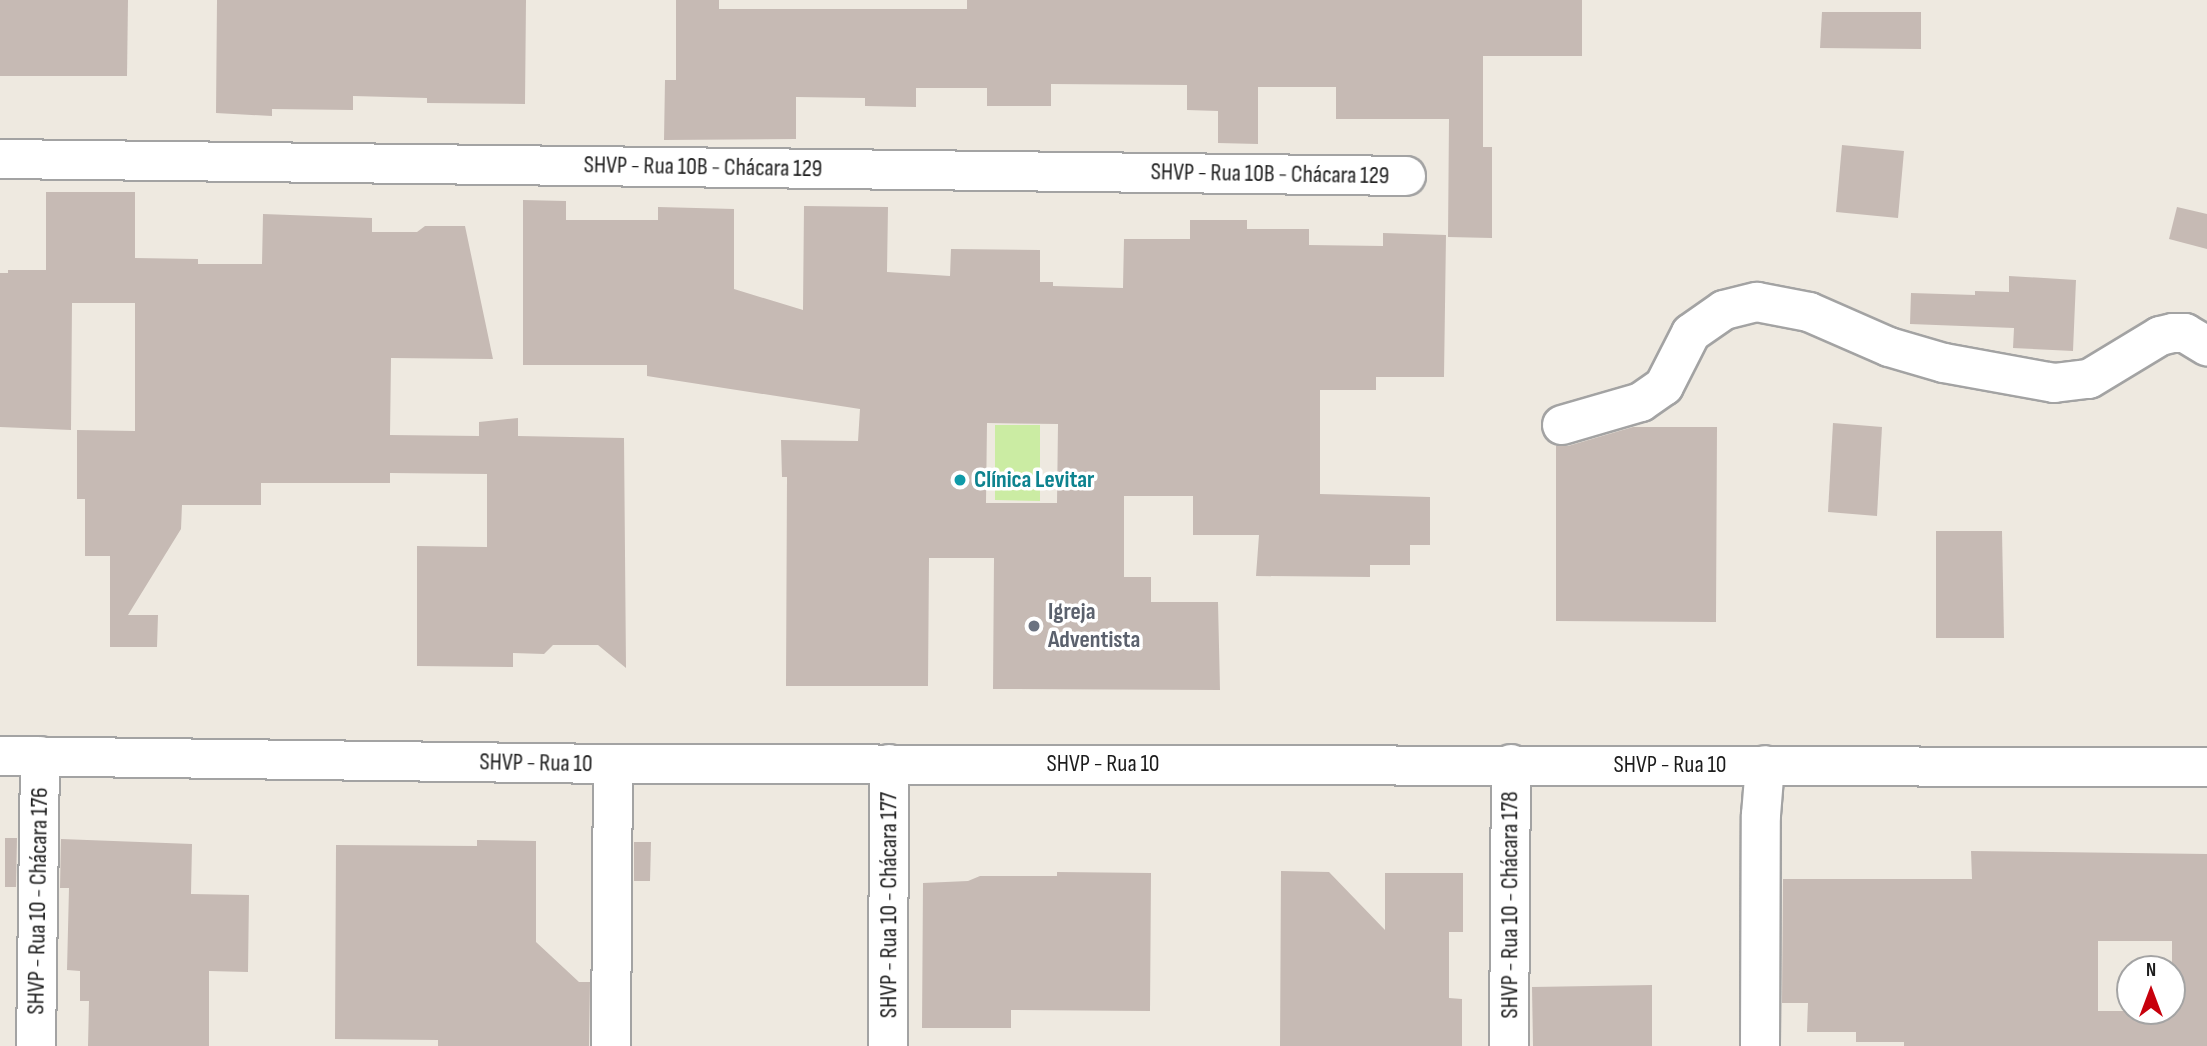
<!DOCTYPE html>
<html>
<head>
<meta charset="utf-8">
<style>
	body { margin:0 }
	#map { position:relative; width:2207px; height:1046px; overflow:hidden; background:#eee9e0; font-family:"Sofia Sans Condensed",sans-serif }
	div>[style] { position:absolute }
	.grass>* { inset:0; background:#cbeca3 }
	.building>* { inset:0; background:#c6bab4 }
	.roads { filter:drop-shadow(2px 0 #a3a3a3) drop-shadow(-2px 0 #a3a3a3) drop-shadow(0 2px #a3a3a3) drop-shadow(0 -2px #a3a3a3) }
	.minor>* { height:38px; margin:-19px; padding:0 19px; transform-origin:19px; border-radius:19px; background:#fff }
	.dots>* { width:19px; height:19px; translate:-50% -50%; box-sizing:border-box; border:4px solid #fff; border-radius:50% }
	span { translate:-50% -50%; white-space:nowrap; text-align:center; line-height:1.15; -webkit-text-stroke:7px #fff; paint-order:stroke }
	.street-label { font-size:24px; color:#1c1c1c }
	.culture-label { font-size:24px; color:#0d838f; font-weight:700 }
	.left { translate:0 -50%; text-align:left }
	.worship-label { font-size:24px; color:#5b616d; font-weight:700 }
	.north { position:absolute; left:2116px; top:955px; width:70px; height:70px; box-sizing:border-box; background:#fff; border:2px solid #a4a4a4; border-radius:50%; rotate:0deg; font-size:19px; font-weight:700; line-height:28px; text-align:center; color:#1c1c1c }
	.north::after { content:''; display:block; margin:auto; width:24px; height:32px; background:#c7000c; clip-path:polygon(50% 0,100% 100%,50% 72%,0 100%) }
</style>
</head>
<body>
<div id="map">
	<div class="grass">
		<i style="clip-path:polygon(995px 425px,1040px 425px,1040px 501px,995px 500px)"></i>
	</div>
	<div class="building">
		<i style="clip-path:polygon(0 0,128px 0,127px 76px,0 76px)"></i>
		<i style="clip-path:polygon(217px 0,526px 0,525px 104px,427px 103px,427px 98px,353px 96px,353px 110px,272px 109px,272px 116px,216px 113px)"></i>
		<i style="clip-path:polygon(676px 0,719px 0,719px 9px,967px 9px,967px 0,1582px 0,1582px 56px,1483px 56px,1483px 147px,1492px 147px,1492px 238px,1448px 237px,1449px 119px,1336px 119px,1336px 87px,1258px 87px,1258px 144px,1218px 143px,1218px 111px,1187px 110px,1187px 85px,1051px 84px,1051px 106px,987px 106px,987px 88px,916px 88px,916px 107px,865px 106px,865px 98px,796px 97px,796px 139px,664px 140px,665px 80px,676px 80px)"></i>
		<i style="clip-path:polygon(1822px 12px,1921px 12px,1921px 49px,1820px 48px)"></i>
		<i style="clip-path:polygon(1842px 145px,1904px 151px,1898px 218px,1836px 212px)"></i>
		<i style="clip-path:polygon(46px 192px,135px 192px,135px 258px,198px 259px,198px 264px,262px 264px,263px 214px,372px 218px,372px 232px,417px 232px,425px 226px,465px 226px,493px 359px,391px 358px,390px 435px,479px 436px,479px 422px,518px 418px,518px 436px,624px 438px,626px 668px,598px 645px,553px 645px,544px 654px,513px 653px,513px 667px,417px 666px,417px 546px,487px 547px,487px 474px,390px 473px,390px 483px,261px 483px,261px 505px,182px 505px,181px 529px,128px 615px,158px 615px,157px 647px,110px 647px,110px 556px,85px 556px,85px 499px,77px 499px,77px 430px,135px 431px,135px 303px,72px 303px,71px 430px,0 427px,0 273px,8px 273px,8px 270px,46px 270px)"></i>
		<i style="clip-path:polygon(evenodd,523px 200px,566px 201px,566px 220px,658px 220px,658px 207px,734px 209px,734px 289px,803px 310px,804px 206px,888px 207px,887px 272px,950px 276px,951px 249px,1040px 250px,1040px 282px,1053px 282px,1053px 286px,1123px 288px,1124px 239px,1190px 239px,1190px 220px,1247px 220px,1247px 229px,1309px 229px,1309px 245px,1383px 246px,1383px 233px,1446px 235px,1444px 377px,1376px 377px,1376px 390px,1320px 390px,1320px 494px,1430px 497px,1430px 545px,1410px 545px,1410px 565px,1370px 565px,1370px 577px,1256px 576px,1259px 535px,1193px 535px,1193px 496px,1124px 496px,1124px 577px,1151px 577px,1151px 602px,1218px 602px,1220px 690px,993px 689px,994px 558px,929px 558px,928px 686px,786px 686px,787px 477px,782px 477px,781px 440px,858px 441px,860px 409px,647px 376px,647px 365px,523px 365px,523px 200px,987px 423px,1058px 424px,1057px 503px,986px 503px,987px 423px)"></i>
		<i style="clip-path:polygon(2177px 207px,2207px 214px,2207px 249px,2169px 239px)"></i>
		<i style="clip-path:polygon(2009px 276px,2076px 280px,2073px 351px,2013px 348px,2014px 328px,1910px 324px,1911px 293px,1975px 295px,1975px 291px,2009px 292px)"></i>
		<i style="clip-path:polygon(1833px 423px,1882px 427px,1877px 516px,1828px 512px)"></i>
		<i style="clip-path:polygon(1633px 427px,1717px 427px,1716px 622px,1556px 621px,1556px 446px,1568px 446px)"></i>
		<i style="clip-path:polygon(1936px 531px,2002px 531px,2004px 638px,1936px 638px)"></i>
		<i style="clip-path:polygon(61px 836px,61px 839px,192px 844px,191px 894px,249px 895px,248px 972px,209px 971px,209px 1046px,88px 1046px,89px 1001px,80px 1001px,80px 971px,67px 970px,69px 888px,60px 888px)"></i>
		<i style="clip-path:polygon(5px 838px,17px 838px,16px 887px,5px 887px)"></i>
		<i style="clip-path:polygon(477px 840px,536px 841px,536px 942px,579px 982px,590px 982px,589px 1046px,438px 1046px,438px 1040px,335px 1039px,336px 845px,477px 846px)"></i>
		<i style="clip-path:polygon(634px 842px,651px 842px,650px 881px,634px 881px)"></i>
		<i style="clip-path:polygon(evenodd,1971px 851px,2207px 854px,2207px 1046px,1904px 1046px,1904px 1042px,1856px 1042px,1856px 1032px,1807px 1032px,1808px 1003px,1782px 1003px,1783px 879px,1972px 879px,1971px 851px,2098px 941px,2172px 941px,2172px 1011px,2098px 1011px,2098px 941px)"></i>
		<i style="clip-path:polygon(1281px 871px,1329px 872px,1385px 930px,1385px 873px,1463px 873px,1463px 932px,1449px 932px,1449px 998px,1462px 999px,1462px 1046px,1280px 1046px)"></i>
		<i style="clip-path:polygon(1057px 872px,1151px 873px,1150px 1011px,1011px 1010px,1011px 1028px,922px 1028px,923px 883px,968px 881px,980px 876px,1057px 876px)"></i>
		<i style="clip-path:polygon(1652px 985px,1652px 1046px,1533px 1046px,1532px 987px)"></i>
	</div>
	<div class="roads">
		<div class="minor">
			<i style="left:0;top:159px;width:1406px;rotate:0.69deg"></i>
			<i style="left:1562px;top:425px;width:82px;rotate:-16.2deg"></i>
			<i style="left:1641px;top:402px;width:28px;rotate:-35deg"></i>
			<i style="left:1664px;top:386px;width:59px;rotate:-63deg"></i>
			<i style="left:1691px;top:333px;width:40px;rotate:-34.9deg"></i>
			<i style="left:1724px;top:310px;width:34px;rotate:-14deg"></i>
			<i style="left:1757px;top:302px;width:53px;rotate:10.9deg"></i>
			<i style="left:1809px;top:312px;width:87px;rotate:23.6deg"></i>
			<i style="left:1889px;top:347px;width:57px;rotate:16.2deg"></i>
			<i style="left:1944px;top:363px;width:112px;rotate:10.3deg"></i>
			<i style="left:2054px;top:383px;width:35px;rotate:-7deg"></i>
			<i style="left:2089px;top:379px;width:83px;rotate:-31.2deg"></i>
			<i style="left:2160px;top:336px;width:13px;rotate:-13deg"></i>
			<i style="left:2173px;top:333px;width:12px"></i>
			<i style="left:2185px;top:333px;width:26px;rotate:31deg"></i>
			<i style="left:0;top:756px;width:613px;rotate:0.75deg"></i>
			<i style="left:613px;top:764px;width:1594px;rotate:0.11deg"></i>
			<i style="left:36px;top:1046px;width:290px;rotate:-89.2deg"></i>
			<i style="left:611px;top:1046px;width:282px;rotate:-89.6deg"></i>
			<i style="left:888px;top:1046px;width:282px;rotate:-89.8deg"></i>
			<i style="left:1509px;top:1046px;width:282px;rotate:-89.6deg"></i>
			<i style="left:1760px;top:1046px;width:231px;rotate:-89.8deg"></i>
			<i style="left:1761px;top:815px;width:50px;rotate:-85.4deg"></i>
		</div>
	</div>
	<div class="dots">
		<i style="left:960px;top:480px;background:#0f9aa8"></i>
		<i style="left:1034px;top:626px;background:#6b7280"></i>
	</div>
	<div class="street-label">
		<span style="left:703px;top:167px;rotate:1deg">SHVP - Rua 10B - Chácara 129</span>
		<span style="left:1270px;top:174px;rotate:1deg">SHVP - Rua 10B - Chácara 129</span>
		<span style="left:536px;top:763px;rotate:1deg">SHVP - Rua 10</span>
		<span style="left:1103px;top:764px">SHVP - Rua 10</span>
		<span style="left:1670px;top:765px">SHVP - Rua 10</span>
		<span style="left:38px;top:901px;rotate:-89deg">SHVP - Rua 10 - Chácara 176</span>
		<span style="left:889px;top:905px;rotate:-90deg">SHVP - Rua 10 - Chácara 177</span>
		<span style="left:1510px;top:905px;rotate:-90deg">SHVP - Rua 10 - Chácara 178</span>
	</div>
	<div class="culture-label">
		<span class="left" style="left:974px;top:480px">Clínica Levitar</span>
	</div>
	<div class="worship-label">
		<span class="left" style="left:1048px;top:626px">Igreja<br>Adventista</span>
	</div>
	<div class="north">N</div>
</div>
</body>
</html>
